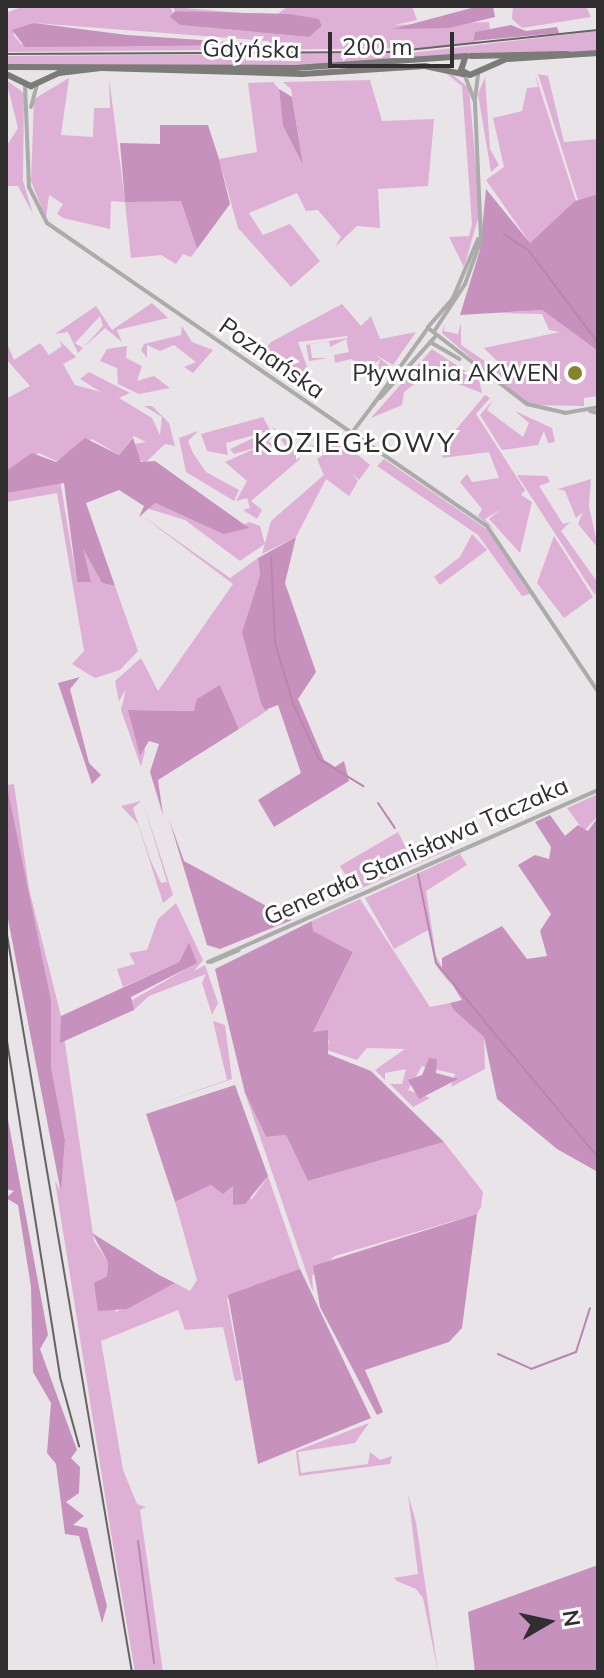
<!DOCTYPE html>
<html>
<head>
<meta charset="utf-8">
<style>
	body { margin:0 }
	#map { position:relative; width:604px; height:1678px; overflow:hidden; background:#e8e4e7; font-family:Mulish,sans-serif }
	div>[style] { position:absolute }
	.green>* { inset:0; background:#dfb0d5 }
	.forest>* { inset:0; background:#c691bc }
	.stream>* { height:2px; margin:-1px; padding:0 1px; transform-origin:1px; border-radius:1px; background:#ba86b1 }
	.minor>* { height:4px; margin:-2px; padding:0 2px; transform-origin:2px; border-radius:2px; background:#ababa9 }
	.major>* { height:6px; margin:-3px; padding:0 3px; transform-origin:3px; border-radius:3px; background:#7b7b77 }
	.rail>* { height:2px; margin:-1px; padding:0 1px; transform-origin:1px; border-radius:1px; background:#666465 }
	.dots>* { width:22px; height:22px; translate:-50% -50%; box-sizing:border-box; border:4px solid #fff; border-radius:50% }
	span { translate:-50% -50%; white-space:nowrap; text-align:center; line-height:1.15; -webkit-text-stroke:6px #fff; paint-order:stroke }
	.street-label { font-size:24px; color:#302e2f }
	.poi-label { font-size:24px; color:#302e2f }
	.right { translate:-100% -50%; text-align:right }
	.quarter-label { font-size:28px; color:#302e2f; letter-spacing:2px }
	.frame { position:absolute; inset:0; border:8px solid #302e2f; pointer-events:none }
	.north { position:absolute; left:508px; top:1582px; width:80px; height:80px; -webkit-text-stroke:6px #fff; paint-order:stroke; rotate:81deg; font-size:22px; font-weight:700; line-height:32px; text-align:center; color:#302e2f }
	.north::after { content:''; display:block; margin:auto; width:28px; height:36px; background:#302e2f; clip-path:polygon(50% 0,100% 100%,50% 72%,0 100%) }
	.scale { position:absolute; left:328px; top:32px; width:126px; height:36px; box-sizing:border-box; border:4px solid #302e2f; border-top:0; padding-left:10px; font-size:24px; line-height:28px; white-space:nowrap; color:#302e2f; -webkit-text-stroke:6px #fff; paint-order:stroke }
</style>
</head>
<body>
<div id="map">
	<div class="green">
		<i style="clip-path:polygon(evenodd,24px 6px,170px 7px,180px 25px,309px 37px,322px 26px,319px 19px,175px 11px,173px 7px,275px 16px,288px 6px,412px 6px,417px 20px,395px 25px,489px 22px,490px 29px,475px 32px,473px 41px,482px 43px,426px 48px,6px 52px,6px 13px,24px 6px,34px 23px,268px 41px,274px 47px,21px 44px,13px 34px,34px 23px)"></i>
		<i style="clip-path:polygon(513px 6px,586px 6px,591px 17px,522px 28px,512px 19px)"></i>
		<i style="clip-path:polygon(598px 31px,598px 51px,579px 52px,303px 65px,6px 65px,6px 56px,410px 53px)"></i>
		<i style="clip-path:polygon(535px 74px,576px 201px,530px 243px,486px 180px,504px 167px,493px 118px,522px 111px,527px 88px,538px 87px)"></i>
		<i style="clip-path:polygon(538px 74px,548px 76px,564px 142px,598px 139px,598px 194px,578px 200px)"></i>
		<i style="clip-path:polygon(453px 75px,469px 88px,480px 212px,464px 267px,449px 237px,469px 236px,472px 224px,462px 86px,447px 74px)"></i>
		<i style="clip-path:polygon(485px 77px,490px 149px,499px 165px,491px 172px,478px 94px)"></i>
		<i style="clip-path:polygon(69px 78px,61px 135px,93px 137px,94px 108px,110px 108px,109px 78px,125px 201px,181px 201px,197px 249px,191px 257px,183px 254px,176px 264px,161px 255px,131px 258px,125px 202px,111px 201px,110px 229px,63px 218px,57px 214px,63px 204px,49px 195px,46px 218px,31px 181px,34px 99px)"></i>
		<i style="clip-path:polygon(6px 80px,24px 93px,23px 181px,33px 214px,18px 186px,6px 186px,6px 147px,18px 128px)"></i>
		<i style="clip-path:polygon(370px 80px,382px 121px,434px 119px,428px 186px,378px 189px,380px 228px,357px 226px,335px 247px,341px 237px,318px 210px,306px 211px,297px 193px,249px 213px,263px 235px,290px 224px,320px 261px,291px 287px,238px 228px,219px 159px,257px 152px,248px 83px,273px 82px,279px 89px,283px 126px,303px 165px,291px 89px,283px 82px)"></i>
		<i style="clip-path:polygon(152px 303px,168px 318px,117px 330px,122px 342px,105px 328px,84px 347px,103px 326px,100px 316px,75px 343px,83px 348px,78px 353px,68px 332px,55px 334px,96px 306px,112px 330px)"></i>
		<i style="clip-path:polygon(342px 304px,361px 326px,371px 316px,380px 339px,416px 332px,393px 365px,375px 354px,388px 365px,374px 385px,380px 359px,368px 369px,351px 359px,335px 363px,334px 355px,349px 352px,346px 339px,330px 347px,329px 341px,310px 344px,312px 358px,328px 358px,309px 361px,306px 345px,347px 338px,349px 344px,347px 336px,298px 342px,309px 372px,290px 375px,275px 367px,299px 390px,256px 359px,271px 342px)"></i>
		<i style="clip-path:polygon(542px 310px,598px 351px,598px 396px,584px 398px,584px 406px,533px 405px,513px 394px,442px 333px,445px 323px,444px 331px,458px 334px,461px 323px,461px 345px,495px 368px,494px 375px,501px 365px,484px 348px,560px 332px,549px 330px,542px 314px,498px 313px)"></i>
		<i style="clip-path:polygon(182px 326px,192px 342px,213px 350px,193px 373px,184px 367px,196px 362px,174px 345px,160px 351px,147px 345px,147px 358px,141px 350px,144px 344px,181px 335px)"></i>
		<i style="clip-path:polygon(59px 340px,76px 357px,63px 364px,75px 385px,101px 392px,80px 379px,89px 372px,130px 393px,119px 398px,152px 418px,160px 435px,162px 417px,144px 406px,152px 406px,169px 423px,175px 446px,165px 444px,145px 463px,134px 455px,134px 444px,146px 442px,134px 436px,119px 455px,92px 439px,56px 461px,39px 453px,6px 471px,6px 399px,30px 386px,6px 359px,6px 341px,14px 360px,40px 343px,49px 355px,62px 346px)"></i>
		<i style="clip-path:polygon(127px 346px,126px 358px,142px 366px,137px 381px,154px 376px,170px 388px,139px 394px,118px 384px,117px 368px,100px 361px,107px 349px)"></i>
		<i style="clip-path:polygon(432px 349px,479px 380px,482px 393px,429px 373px,404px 392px,402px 405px,371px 418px)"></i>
		<i style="clip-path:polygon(485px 395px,490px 398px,476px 414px,525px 490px,521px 495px,532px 502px,520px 553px,489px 519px,500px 510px,485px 519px,495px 530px,478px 516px,482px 509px,460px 482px,467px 474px,472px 482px,499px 478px,489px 452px,442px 458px,447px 440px)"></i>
		<i style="clip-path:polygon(493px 400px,487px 410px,523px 437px,529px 423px,515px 411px,552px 428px,555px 442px,548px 443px,544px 431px,538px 445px,502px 450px,480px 415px)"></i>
		<i style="clip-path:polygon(263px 417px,273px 436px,268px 442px,288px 449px,272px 427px,288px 437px,300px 459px,251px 501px,262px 510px,257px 519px,243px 510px,250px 508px,247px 498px,236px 501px,247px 481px,225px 462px,259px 447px,234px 454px,230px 449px,268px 431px,226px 443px,228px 455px,207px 451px,201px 434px)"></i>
		<i style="clip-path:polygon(198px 431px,188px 441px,193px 453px,206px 472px,239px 490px,234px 501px,186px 472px,179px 438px)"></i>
		<i style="clip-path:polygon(337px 438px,370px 465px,359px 480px,351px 473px,358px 481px,349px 496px,326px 479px,296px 537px,262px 554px,271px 521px,324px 475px,317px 459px,330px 450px,321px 455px,309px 444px,324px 451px)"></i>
		<i style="clip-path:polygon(384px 459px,488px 530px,530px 594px,522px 596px,478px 535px,377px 466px)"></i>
		<i style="clip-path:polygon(517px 475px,547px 476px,550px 482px,539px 486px,563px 524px,570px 522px,561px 531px,598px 583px,595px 595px)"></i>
		<i style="clip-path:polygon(591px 479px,589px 506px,598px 548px,578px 524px,583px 512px,576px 518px,565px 491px,558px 489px)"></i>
		<i style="clip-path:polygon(60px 480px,77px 582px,83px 549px,102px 583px,115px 586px,138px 651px,120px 670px,95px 678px,72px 664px,84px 651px,57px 493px,6px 502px,6px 493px)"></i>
		<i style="clip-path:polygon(155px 503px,223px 534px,249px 522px,260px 526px,265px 544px,240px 561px,185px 520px,146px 508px)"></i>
		<i style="clip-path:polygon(141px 515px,230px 578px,258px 558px,260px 575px,242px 632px,268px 710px,239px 729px,220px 685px,194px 711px,129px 710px,145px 751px,141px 767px,121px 710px,126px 689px,119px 701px,115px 681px,141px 658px,158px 691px,233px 584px)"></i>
		<i style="clip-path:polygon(472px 534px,487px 550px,440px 585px,434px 577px,460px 557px)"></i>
		<i style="clip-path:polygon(554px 536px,593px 597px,564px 618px,537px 583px)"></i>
		<i style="clip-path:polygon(14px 784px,29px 889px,61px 1016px,94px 1241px,108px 1262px,107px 1276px,99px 1280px,116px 1312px,175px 1283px,190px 1291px,197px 1280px,175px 1202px,211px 1185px,233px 1186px,252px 1199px,268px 1176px,300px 1269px,227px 1299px,242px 1380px,235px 1381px,223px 1327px,185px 1330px,178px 1310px,101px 1341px,123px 1470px,137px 1504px,146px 1507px,140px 1510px,163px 1672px,135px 1672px,110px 1527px,55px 1181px,61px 1192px,65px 1140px,51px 1067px,51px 1000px,6px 785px)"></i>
		<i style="clip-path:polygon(598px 794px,597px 817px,584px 831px,567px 808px)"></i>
		<i style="clip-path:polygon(141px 801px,133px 808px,150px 859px,161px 883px,167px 882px,143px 802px,173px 895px,163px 903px,138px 824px,121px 806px)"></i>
		<i style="clip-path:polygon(446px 830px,453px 848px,321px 906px,354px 888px,340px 866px,398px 832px,413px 862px,448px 847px,440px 834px)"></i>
		<i style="clip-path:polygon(460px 854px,467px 865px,426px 891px,436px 956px,452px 986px,437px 967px,428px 930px,394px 949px,365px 898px)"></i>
		<i style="clip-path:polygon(360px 899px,430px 1007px,450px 1003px,484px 1037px,485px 1069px,451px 1087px,455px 1074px,422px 1066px,408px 1090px,430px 1098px,413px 1107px,390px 1084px,402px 1084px,406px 1069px,385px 1073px,385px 1080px,375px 1070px,405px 1049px,367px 1048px,357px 1060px,327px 1050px,329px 1041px,313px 1032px,353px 952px,313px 931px,312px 921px)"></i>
		<i style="clip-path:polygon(176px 903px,203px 960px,194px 971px,205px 965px,218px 1003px,212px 1015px,202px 983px,206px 974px,149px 996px,134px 1010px,129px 1002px,191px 966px,189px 942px,179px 962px,123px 987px,117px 969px,135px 964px,129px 953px,147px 950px,158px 919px)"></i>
		<i style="clip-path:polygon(213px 1021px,225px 1025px,232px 1079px,145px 1109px,227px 1080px)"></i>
		<i style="clip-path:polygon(245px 1093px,266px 1137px,286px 1135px,308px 1181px,444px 1142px,483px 1192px,481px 1207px,477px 1214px,335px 1256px,312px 1276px,313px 1292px)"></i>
		<i style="clip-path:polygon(369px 1423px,355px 1443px,298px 1452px,301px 1473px,368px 1464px,370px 1452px,380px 1460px,392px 1456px,390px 1464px,299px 1476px,296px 1451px)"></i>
		<i style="clip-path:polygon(408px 1494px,416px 1522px,438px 1672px,423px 1598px,416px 1589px,397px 1581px,394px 1578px,418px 1574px)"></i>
	</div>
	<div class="forest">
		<i style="clip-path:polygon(479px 6px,493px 6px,495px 17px,449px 28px,393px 29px)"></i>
		<i style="clip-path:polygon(175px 11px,289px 14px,319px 19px,322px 26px,309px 37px,180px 25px,170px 17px)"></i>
		<i style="clip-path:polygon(34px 23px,127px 35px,276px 45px,25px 47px,12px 30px)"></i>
		<i style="clip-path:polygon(511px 25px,526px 31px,557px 27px,559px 33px,473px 41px,475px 32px)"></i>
		<i style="clip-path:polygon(279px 89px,292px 97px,303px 165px,283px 126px)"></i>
		<i style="clip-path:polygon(160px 125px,208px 125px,219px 159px,230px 204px,197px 249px,181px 201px,125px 202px,120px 143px,160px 144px)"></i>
		<i style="clip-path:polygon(486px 189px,530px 243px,575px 201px,598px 194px,598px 351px,542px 310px,460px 315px,480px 250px)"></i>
		<i style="clip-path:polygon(85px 438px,119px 455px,133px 438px,141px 462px,155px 461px,249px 528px,223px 534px,155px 503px,139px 517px,144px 506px,119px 490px,86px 503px,115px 586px,102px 583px,83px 549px,91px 582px,77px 582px,64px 483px,6px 493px,6px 471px,32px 453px,56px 462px)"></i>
		<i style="clip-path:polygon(296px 537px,285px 583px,316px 672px,298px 699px,324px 760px,335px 767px,344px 761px,349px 781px,274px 827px,258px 800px,301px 773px,278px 705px,265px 710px,261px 703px,242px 632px,260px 575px,258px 558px)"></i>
		<i style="clip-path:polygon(80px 677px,70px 689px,89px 763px,101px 775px,92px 784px,58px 683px)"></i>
		<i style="clip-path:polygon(220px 685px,239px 729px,158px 780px,163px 815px,150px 772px,159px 744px,149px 741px,140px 756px,128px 710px,194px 711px,197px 699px)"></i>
		<i style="clip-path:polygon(6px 782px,51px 1000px,51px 1067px,65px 1140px,61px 1193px,6px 909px)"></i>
		<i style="clip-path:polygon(550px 815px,565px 836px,578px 825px,588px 831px,598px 817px,598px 1172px,557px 1149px,497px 1099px,484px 1037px,454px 1010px,450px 1003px,462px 1000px,442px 968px,442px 958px,502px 926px,527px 959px,547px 956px,540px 931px,551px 914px,518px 865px,535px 855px,549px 859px,551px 847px,535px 822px)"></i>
		<i style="clip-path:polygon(169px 819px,184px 861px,292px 920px,220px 949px,207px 945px)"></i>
		<i style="clip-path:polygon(312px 921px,313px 931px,353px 952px,313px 1032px,328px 1030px,328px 1054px,371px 1071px,444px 1142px,308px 1181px,286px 1135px,266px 1137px,245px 1093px,215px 969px)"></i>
		<i style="clip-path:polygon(189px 942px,197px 963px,131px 997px,134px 1010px,60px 1043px,61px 1016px,179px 962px)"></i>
		<i style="clip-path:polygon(429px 1058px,437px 1059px,436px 1073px,458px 1079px,419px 1099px,408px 1080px,422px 1075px)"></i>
		<i style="clip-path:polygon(235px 1085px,268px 1176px,245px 1204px,233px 1205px,233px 1186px,223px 1194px,211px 1185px,175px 1202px,146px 1114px)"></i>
		<i style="clip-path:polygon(6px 1109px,48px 1335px,40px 1349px,77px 1450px,71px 1458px,80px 1467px,79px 1493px,66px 1502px,84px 1516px,73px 1525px,87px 1528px,107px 1606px,102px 1623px,79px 1536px,65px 1534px,56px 1464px,47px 1453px,51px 1403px,33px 1372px,31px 1287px,18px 1205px,6px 1198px,14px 1191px,6px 1189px)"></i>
		<i style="clip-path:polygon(477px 1214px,462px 1328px,449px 1342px,365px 1370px,383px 1412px,377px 1415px,320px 1307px,313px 1266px)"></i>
		<i style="clip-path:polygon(92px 1233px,159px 1275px,175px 1283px,127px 1309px,98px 1311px,94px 1283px,107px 1276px,108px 1262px)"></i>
		<i style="clip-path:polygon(300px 1269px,371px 1418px,258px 1464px,228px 1295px)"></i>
		<i style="clip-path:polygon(598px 1565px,598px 1672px,475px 1672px,468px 1612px)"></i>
	</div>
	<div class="stream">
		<i style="left:504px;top:234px;width:30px;rotate:34deg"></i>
		<i style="left:529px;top:251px;width:115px;rotate:53.1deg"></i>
		<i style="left:271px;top:557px;width:86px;rotate:87.3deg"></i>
		<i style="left:275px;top:643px;width:66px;rotate:73.2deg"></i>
		<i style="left:294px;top:706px;width:59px;rotate:64.7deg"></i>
		<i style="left:319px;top:759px;width:52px;rotate:31.5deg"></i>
		<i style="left:378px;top:803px;width:30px;rotate:56deg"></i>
		<i style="left:418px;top:874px;width:91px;rotate:78.6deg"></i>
		<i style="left:436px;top:963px;width:75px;rotate:49.9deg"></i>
		<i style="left:485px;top:1022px;width:176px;rotate:50.1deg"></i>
		<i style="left:498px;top:1354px;width:36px;rotate:24deg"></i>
		<i style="left:531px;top:1369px;width:48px;rotate:-20.7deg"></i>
		<i style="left:576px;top:1352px;width:46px;rotate:-72.3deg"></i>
		<i style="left:138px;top:1541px;width:123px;rotate:82.5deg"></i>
	</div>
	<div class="minor">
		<i style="left:25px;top:83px;width:104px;rotate:87.8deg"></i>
		<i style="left:29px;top:187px;width:40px;rotate:63.4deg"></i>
		<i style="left:47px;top:223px;width:534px;rotate:34.55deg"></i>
		<i style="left:487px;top:526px;width:200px;rotate:56.2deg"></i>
		<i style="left:475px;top:99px;width:26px;rotate:-83deg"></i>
		<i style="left:31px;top:107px;width:23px;rotate:-75deg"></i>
		<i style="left:428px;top:327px;width:38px;rotate:-49deg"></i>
		<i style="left:453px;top:298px;width:64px;rotate:-67deg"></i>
		<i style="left:435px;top:330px;width:55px;rotate:-56.9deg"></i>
		<i style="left:465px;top:284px;width:47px;rotate:-70deg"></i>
		<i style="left:481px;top:240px;width:138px;rotate:-92.5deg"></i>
		<i style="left:475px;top:102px;width:30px;rotate:-111deg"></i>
		<i style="left:430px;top:342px;width:34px;rotate:30deg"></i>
		<i style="left:380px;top:398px;width:82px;rotate:-48deg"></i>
		<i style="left:373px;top:405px;width:95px;rotate:-54.5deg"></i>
		<i style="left:428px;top:328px;width:125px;rotate:37.5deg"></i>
		<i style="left:527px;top:404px;width:39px;rotate:13deg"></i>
		<i style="left:565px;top:413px;width:34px;rotate:-10deg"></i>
		<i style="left:590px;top:411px;width:8px;rotate:14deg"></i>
		<i style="left:351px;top:434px;width:38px;rotate:-53deg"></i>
		<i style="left:208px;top:962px;width:426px;rotate:-23.8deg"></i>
		<i style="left:211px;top:962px;width:30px;rotate:-23deg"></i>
	</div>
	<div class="major">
		<i style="left:471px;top:56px;width:96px;rotate:-1.2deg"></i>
		<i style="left:465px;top:58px;width:13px;rotate:108deg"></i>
		<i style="left:461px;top:70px;width:10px;rotate:29deg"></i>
		<i style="left:470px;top:75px;width:39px;rotate:-24deg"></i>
		<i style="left:506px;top:59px;width:92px;rotate:-3.7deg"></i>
		<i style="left:6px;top:67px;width:289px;rotate:0.2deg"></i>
		<i style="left:295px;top:68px;width:172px;rotate:-4deg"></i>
		<i style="left:6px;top:74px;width:28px;rotate:26deg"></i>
		<i style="left:31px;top:86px;width:31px;rotate:-25deg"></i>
		<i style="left:59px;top:73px;width:42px;rotate:-6.8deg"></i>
		<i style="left:101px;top:68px;width:201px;rotate:1.7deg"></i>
		<i style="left:302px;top:74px;width:123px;rotate:-3.7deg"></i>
		<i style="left:425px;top:66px;width:40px;rotate:12deg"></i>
	</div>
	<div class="rail">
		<i style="left:6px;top:54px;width:383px;rotate:-0.3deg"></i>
		<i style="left:389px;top:52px;width:210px;rotate:-6deg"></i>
		<i style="left:6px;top:929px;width:754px;rotate:80.38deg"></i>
		<i style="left:6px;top:1035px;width:346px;rotate:81deg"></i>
		<i style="left:60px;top:1377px;width:72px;rotate:74.6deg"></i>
	</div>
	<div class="dots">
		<i style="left:575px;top:373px;background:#85822a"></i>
	</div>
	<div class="street-label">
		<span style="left:251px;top:49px;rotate:1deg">Gdyńska</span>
		<span style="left:272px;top:358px;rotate:35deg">Poznańska</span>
		<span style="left:416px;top:851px;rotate:-24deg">Generała Stanisława Taczaka</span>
	</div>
	<div class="poi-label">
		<span class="right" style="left:559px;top:373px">Pływalnia AKWEN</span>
	</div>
	<div class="quarter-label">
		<span style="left:355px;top:442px">KOZIEGŁOWY</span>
	</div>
	<div class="frame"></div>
	<div class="north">N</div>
	<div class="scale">200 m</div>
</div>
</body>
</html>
